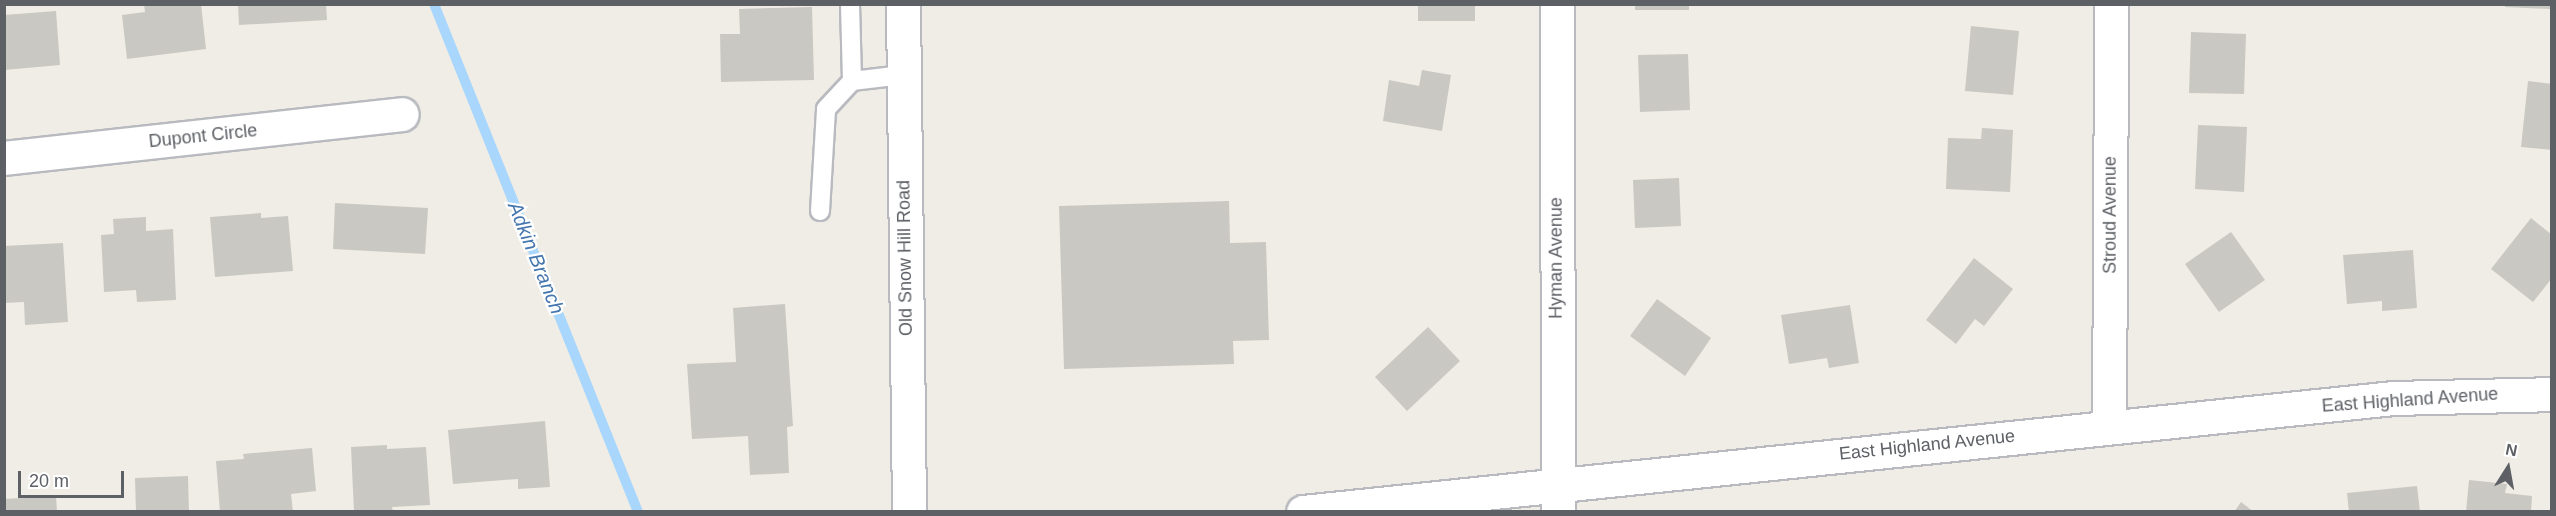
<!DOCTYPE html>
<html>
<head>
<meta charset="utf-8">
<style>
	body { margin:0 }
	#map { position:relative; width:2556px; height:516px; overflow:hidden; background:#efede5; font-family:Helvetica,sans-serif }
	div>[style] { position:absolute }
	.stream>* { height:10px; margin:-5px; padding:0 5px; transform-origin:5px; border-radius:5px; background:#a8d6fc }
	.building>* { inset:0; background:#cac8c2 }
	.roads { filter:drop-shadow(2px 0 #b8babf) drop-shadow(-2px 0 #b8babf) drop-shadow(0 2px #b8babf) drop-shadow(0 -2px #b8babf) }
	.service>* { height:18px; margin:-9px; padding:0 9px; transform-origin:9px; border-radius:9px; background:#fff }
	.minor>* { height:33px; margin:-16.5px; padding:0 16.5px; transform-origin:16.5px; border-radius:16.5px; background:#fff }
	.tertiary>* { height:33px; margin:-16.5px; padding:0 16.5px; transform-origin:16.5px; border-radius:16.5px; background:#fff }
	span { translate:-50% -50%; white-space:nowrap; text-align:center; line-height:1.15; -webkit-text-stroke:4.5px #fff; paint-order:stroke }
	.street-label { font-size:18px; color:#5d6065 }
	.water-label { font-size:20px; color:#4576ae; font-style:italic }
	.frame { position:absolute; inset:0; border:6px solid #5d6065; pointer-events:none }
	.north { position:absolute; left:2478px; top:438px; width:60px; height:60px; -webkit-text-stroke:4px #fff; paint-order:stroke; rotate:11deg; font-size:16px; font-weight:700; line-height:24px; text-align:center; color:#5d6065 }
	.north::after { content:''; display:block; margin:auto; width:21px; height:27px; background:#5d6065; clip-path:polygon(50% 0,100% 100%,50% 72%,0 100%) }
	.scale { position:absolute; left:18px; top:471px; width:106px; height:27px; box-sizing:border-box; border:3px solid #5d6065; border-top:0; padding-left:8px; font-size:18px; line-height:21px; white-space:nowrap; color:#5d6065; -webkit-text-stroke:4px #fff; paint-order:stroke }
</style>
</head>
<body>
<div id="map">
	<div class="stream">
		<i style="left:434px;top:4px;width:547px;rotate:68.12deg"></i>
	</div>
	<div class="building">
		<i style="clip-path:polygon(144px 4px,201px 4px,206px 49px,127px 59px,122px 15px,145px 12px)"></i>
		<i style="clip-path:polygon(238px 4px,326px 4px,327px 20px,239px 25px)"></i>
		<i style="clip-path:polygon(1418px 4px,1475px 4px,1475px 21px,1418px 21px)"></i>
		<i style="clip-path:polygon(1635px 4px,1689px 4px,1689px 10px,1635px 10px)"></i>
		<i style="clip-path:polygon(2505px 4px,2550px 4px,2550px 9px,2505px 7px)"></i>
		<i style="clip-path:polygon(812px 7px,814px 80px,721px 82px,720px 34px,740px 34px,739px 9px)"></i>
		<i style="clip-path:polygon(56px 11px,60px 65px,4px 70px,4px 15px)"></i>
		<i style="clip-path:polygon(1971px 26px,2019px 31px,2013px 95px,1965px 91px)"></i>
		<i style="clip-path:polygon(2191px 32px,2246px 34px,2244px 94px,2189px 93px)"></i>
		<i style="clip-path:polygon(1688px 54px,1690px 110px,1640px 112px,1638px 55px)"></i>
		<i style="clip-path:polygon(1422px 70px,1451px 75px,1442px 131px,1383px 121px,1389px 80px,1419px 86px)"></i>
		<i style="clip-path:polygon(2528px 81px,2552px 84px,2552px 150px,2521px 147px)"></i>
		<i style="clip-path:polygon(2198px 125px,2247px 127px,2244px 192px,2195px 189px)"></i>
		<i style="clip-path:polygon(1982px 128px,2013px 130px,2010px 192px,1946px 189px,1948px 138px,1981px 139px)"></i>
		<i style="clip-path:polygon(1679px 178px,1681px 226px,1635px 228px,1633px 180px)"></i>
		<i style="clip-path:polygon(1229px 201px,1230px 243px,1266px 242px,1269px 340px,1233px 341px,1234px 364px,1064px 369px,1059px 206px)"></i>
		<i style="clip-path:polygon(335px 203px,428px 208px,425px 254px,333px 249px)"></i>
		<i style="clip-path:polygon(261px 213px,261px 218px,288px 216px,293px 271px,215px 277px,210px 217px)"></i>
		<i style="clip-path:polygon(146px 217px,146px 231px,173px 229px,176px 300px,137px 302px,136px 290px,104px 292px,101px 235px,114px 234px,113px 219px)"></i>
		<i style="clip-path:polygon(2531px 218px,2552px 235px,2552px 278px,2533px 302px,2491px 269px)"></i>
		<i style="clip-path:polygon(2231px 232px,2265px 280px,2219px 312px,2185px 264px)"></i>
		<i style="clip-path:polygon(63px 243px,68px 322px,25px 325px,24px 302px,4px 303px,4px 246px)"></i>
		<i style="clip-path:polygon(2413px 250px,2417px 308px,2382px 311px,2382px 301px,2347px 304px,2343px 255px)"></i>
		<i style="clip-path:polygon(1974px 258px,2013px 289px,1984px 326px,1975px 319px,1956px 344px,1926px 320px)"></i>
		<i style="clip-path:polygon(1657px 299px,1711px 338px,1685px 376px,1630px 336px)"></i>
		<i style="clip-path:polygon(785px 304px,793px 426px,787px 427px,789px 473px,750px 475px,748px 436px,692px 439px,687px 364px,736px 362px,733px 308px)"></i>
		<i style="clip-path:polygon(1850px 305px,1859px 363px,1829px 368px,1827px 358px,1789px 364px,1781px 315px)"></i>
		<i style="clip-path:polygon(1428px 327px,1460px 361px,1407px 411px,1375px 377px)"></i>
		<i style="clip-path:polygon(545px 421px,550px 487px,518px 489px,518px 479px,453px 484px,448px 430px)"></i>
		<i style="clip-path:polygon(387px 445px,387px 449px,426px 447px,430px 505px,392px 507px,393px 512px,354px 512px,351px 447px)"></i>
		<i style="clip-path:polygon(312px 448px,316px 491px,291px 494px,293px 512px,220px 512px,216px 461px,244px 459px,243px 454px)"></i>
		<i style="clip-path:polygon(188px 476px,189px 512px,136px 512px,135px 478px)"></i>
		<i style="clip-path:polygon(2469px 480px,2507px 484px,2505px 493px,2532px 496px,2531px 512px,2466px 512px)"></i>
		<i style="clip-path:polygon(2417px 486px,2420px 512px,2349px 512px,2347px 493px)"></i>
		<i style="clip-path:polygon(56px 496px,57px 512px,4px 512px,4px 499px)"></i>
		<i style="clip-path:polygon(2241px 502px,2254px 512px,2234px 512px)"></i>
	</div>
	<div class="roads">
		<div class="service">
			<i style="left:850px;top:4px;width:77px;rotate:88.5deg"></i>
			<i style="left:820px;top:211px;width:102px;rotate:-86.6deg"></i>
			<i style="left:826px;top:109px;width:38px;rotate:-47deg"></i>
			<i style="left:852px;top:81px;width:51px;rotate:-6.7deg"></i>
		</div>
		<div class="minor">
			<i style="left:1557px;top:4px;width:508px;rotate:89.89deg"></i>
			<i style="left:4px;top:158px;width:400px;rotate:-6.3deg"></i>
			<i style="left:2109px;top:426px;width:422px;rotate:-89.7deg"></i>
		</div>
		<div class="tertiary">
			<i style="left:903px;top:4px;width:508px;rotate:89.32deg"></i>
			<i style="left:1303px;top:512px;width:1096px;rotate:-5.97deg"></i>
			<i style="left:2393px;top:398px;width:159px;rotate:-1.4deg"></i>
		</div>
	</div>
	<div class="street-label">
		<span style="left:203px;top:136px;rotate:-6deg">Dupont Circle</span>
		<span style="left:2110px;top:215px;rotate:-90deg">Stroud Avenue</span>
		<span style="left:905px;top:258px;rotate:-91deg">Old Snow Hill Road</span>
		<span style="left:1556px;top:258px;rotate:-90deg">Hyman Avenue</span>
		<span style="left:2410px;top:400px;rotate:-4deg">East Highland Avenue</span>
		<span style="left:1927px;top:445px;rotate:-6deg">East Highland Avenue</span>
	</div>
	<div class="water-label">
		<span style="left:536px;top:258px;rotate:68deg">Adkin Branch</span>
	</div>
	<div class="frame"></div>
	<div class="north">N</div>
	<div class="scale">20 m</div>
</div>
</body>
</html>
